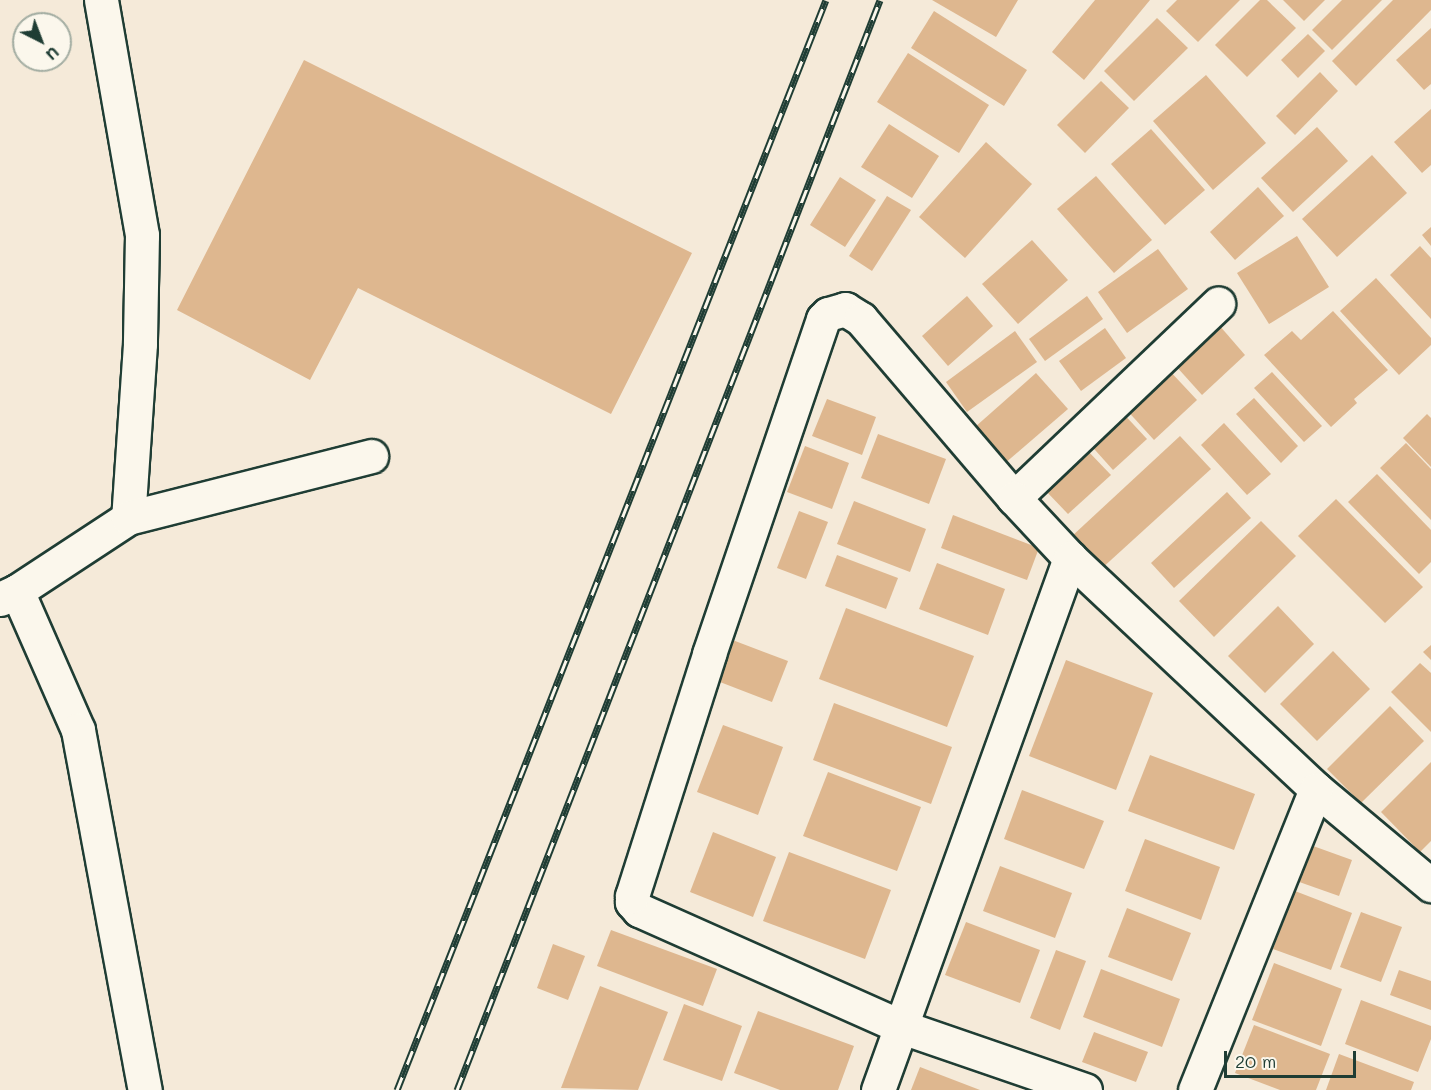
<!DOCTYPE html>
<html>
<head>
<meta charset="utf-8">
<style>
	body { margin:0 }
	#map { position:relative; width:1431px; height:1090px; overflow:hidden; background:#f5ead9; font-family:Mali,sans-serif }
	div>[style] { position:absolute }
	.building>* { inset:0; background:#deb78f }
	.roads { filter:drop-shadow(2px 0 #1f3d34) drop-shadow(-2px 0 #1f3d34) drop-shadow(0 2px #1f3d34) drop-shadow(0 -2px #1f3d34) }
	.minor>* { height:33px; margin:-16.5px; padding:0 16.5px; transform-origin:16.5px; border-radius:16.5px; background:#fbf7ec }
	.rail>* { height:7px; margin-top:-3.5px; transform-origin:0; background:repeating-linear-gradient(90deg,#fbf7ec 0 14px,#1f3d34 0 28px); box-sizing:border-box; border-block:2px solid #1f3d34 }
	span { translate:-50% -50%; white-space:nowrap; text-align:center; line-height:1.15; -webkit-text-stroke:6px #fbf7ec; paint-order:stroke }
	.north { position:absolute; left:12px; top:12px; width:60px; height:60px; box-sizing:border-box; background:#fbf7ec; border:2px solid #a3ada2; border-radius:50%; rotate:138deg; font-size:16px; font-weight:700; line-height:24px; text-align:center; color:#1f3d34 }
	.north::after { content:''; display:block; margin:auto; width:21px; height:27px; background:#1f3d34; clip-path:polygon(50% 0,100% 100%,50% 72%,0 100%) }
	.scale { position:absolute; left:1224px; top:1051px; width:132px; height:27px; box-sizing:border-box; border:3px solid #1f3d34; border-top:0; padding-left:8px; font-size:18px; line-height:21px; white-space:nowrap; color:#1f3d34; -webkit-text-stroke:4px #fbf7ec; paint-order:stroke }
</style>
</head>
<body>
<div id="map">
	<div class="building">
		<i style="clip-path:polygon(932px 0,1018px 0,996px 37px)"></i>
		<i style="clip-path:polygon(1095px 0,1150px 0,1084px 80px,1052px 52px)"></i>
		<i style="clip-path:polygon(1177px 0,1240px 0,1198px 42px,1166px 11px)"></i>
		<i style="clip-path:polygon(1260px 0,1267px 0,1296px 28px,1247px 77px,1215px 45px)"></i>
		<i style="clip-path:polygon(1283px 0,1325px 0,1304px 21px)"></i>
		<i style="clip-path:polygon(1342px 0,1382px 0,1332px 50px,1312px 30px)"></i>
		<i style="clip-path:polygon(1393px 0,1431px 0,1431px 10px,1356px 86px,1332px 61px)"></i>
		<i style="clip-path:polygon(934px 11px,1027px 70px,1004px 106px,911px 48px)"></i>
		<i style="clip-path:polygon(1157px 18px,1188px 48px,1134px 101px,1104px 71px)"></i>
		<i style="clip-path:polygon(1431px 28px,1431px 84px,1424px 90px,1396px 60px)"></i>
		<i style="clip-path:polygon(1308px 34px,1325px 51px,1298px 78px,1281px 60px)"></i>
		<i style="clip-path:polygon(908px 53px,989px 105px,959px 153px,877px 102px)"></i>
		<i style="clip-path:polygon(304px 60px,692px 253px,611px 414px,358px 288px,310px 380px,177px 310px)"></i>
		<i style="clip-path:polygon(1320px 72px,1338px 91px,1295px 135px,1276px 116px)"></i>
		<i style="clip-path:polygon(1206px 75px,1266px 143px,1213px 190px,1153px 121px)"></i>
		<i style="clip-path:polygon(1101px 81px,1129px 108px,1085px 153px,1057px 125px)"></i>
		<i style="clip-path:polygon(1431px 109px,1431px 165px,1422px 173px,1394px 142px)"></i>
		<i style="clip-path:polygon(889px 124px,939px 156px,912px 198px,861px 167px)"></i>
		<i style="clip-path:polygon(1317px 127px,1348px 161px,1293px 212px,1261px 178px)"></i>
		<i style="clip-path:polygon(1151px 129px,1205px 190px,1165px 225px,1111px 164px)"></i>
		<i style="clip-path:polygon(986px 142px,1032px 184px,965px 258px,919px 217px)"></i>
		<i style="clip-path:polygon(1372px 155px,1407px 193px,1337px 257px,1302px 219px)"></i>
		<i style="clip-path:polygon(1096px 176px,1152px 240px,1114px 273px,1057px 209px)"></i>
		<i style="clip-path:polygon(840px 177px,876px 200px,845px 247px,810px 225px)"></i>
		<i style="clip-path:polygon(1258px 187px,1284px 216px,1235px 260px,1210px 232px)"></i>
		<i style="clip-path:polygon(887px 196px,911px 210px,872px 271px,849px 256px)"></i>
		<i style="clip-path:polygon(1431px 227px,1431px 246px,1422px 235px)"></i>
		<i style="clip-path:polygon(1297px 236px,1329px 287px,1269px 324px,1237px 273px)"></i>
		<i style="clip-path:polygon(1032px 240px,1068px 280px,1018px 324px,982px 284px)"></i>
		<i style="clip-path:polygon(1420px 246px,1431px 258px,1431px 319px,1390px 275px)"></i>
		<i style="clip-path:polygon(1158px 249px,1188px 289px,1127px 333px,1098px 292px)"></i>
		<i style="clip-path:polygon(1376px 278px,1431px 338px,1431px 345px,1399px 375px,1340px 311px)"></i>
		<i style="clip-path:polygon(967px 296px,993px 326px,948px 366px,922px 336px)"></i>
		<i style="clip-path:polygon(1087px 296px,1103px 319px,1045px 361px,1029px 339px)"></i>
		<i style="clip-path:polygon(1333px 311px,1388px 370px,1354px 399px,1357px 403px,1331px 427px,1264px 355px,1292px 331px,1301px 340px)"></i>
		<i style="clip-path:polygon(1219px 325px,1245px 355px,1202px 395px,1175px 365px)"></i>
		<i style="clip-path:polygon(1105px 328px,1126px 358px,1081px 391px,1059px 361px)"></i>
		<i style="clip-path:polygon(1015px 331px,1037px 362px,967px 412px,946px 382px)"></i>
		<i style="clip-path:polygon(1167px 368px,1197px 400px,1154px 440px,1124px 407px)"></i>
		<i style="clip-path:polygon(1272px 372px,1322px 426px,1304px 442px,1254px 388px)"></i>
		<i style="clip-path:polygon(1036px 373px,1068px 409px,997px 470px,966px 435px)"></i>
		<i style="clip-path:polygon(1254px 398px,1298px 446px,1281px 463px,1236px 414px)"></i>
		<i style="clip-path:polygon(827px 399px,876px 417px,862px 455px,812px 436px)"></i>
		<i style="clip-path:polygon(1120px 410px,1147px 439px,1113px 470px,1087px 441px)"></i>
		<i style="clip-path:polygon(1427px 414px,1431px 418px,1431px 467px,1403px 438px)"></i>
		<i style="clip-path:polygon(1224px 423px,1271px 474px,1247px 495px,1201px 445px)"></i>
		<i style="clip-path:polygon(878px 434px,946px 459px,929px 504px,861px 478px)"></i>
		<i style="clip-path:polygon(1180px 436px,1211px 469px,1100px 570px,1071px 537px)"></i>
		<i style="clip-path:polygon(1406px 443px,1431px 469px,1431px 520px,1380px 468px)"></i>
		<i style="clip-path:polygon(805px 446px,849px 463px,832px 509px,787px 492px)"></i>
		<i style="clip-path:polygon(1087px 450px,1111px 475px,1068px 514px,1044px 489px)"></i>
		<i style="clip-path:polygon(1377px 474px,1431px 530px,1431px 562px,1419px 574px,1348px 502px)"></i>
		<i style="clip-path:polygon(1227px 492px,1251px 518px,1174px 588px,1151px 563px)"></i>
		<i style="clip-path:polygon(1336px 499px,1423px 587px,1385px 623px,1298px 536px)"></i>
		<i style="clip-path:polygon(854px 501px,926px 529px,910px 572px,837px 544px)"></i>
		<i style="clip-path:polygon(799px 511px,828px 522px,806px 579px,777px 568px)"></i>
		<i style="clip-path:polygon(953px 515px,1039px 548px,1027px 580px,941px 548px)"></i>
		<i style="clip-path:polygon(1261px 521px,1296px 556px,1214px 637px,1179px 601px)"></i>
		<i style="clip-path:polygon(837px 555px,898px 578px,886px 609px,825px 586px)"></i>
		<i style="clip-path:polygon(937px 563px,1005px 589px,988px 635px,919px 609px)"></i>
		<i style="clip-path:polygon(1278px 606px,1314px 644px,1265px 693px,1228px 656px)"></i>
		<i style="clip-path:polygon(846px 608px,974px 656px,947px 727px,819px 679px)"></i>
		<i style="clip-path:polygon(722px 636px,788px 661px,772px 702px,707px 677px)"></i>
		<i style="clip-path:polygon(1431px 645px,1431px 660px,1423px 652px)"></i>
		<i style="clip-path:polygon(1333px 651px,1370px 689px,1317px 741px,1280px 704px)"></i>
		<i style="clip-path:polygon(1066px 660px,1153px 693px,1116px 790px,1029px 756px)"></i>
		<i style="clip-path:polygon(1420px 663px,1431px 673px,1431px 732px,1391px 692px)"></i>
		<i style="clip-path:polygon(834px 703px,952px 747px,931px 804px,813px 760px)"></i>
		<i style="clip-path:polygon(1390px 706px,1424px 741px,1361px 803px,1327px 769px)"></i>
		<i style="clip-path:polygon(723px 725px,783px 747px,758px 815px,697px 792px)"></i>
		<i style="clip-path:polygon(1150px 755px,1255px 794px,1234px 850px,1128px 811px)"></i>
		<i style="clip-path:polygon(1431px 762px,1431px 841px,1420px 852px,1381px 812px)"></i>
		<i style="clip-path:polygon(828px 772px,921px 807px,897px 871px,803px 836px)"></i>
		<i style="clip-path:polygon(1022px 790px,1104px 821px,1084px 869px,1004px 839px)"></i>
		<i style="clip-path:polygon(713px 832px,776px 857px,753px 917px,690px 892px)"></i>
		<i style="clip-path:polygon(1145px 839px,1220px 867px,1201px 920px,1125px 891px)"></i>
		<i style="clip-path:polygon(1302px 842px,1352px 860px,1339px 896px,1288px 878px)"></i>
		<i style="clip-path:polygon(789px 852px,891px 890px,865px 959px,763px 921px)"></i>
		<i style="clip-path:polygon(1000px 866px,1072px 893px,1055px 938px,983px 911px)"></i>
		<i style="clip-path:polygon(1295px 891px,1352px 913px,1331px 970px,1273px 949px)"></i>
		<i style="clip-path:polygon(1127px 908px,1191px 933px,1172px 981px,1108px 957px)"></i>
		<i style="clip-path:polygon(1361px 912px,1402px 927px,1381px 982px,1340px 967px)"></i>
		<i style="clip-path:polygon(966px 922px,1040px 950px,1020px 1003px,945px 975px)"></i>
		<i style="clip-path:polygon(611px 930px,717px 969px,703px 1006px,597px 966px)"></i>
		<i style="clip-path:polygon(553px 944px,585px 956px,568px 1000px,537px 988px)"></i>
		<i style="clip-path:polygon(1056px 950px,1086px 961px,1060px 1030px,1030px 1018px)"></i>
		<i style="clip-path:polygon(1274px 963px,1342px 989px,1321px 1046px,1252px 1020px)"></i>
		<i style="clip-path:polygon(1101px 969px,1180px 999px,1162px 1047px,1083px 1017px)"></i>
		<i style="clip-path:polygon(1399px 970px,1431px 981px,1431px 1010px,1390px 995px)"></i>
		<i style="clip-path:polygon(600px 986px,668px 1012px,638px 1090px,561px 1088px)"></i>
		<i style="clip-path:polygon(1361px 1000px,1431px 1026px,1431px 1039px,1418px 1072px,1345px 1044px)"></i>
		<i style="clip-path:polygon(684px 1004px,742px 1026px,722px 1081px,663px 1060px)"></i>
		<i style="clip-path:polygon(758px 1011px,854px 1046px,838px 1090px,780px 1090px,734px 1073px)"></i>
		<i style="clip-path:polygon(1254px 1025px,1330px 1054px,1316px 1090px,1280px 1090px,1235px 1073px)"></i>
		<i style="clip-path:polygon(1094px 1032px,1148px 1052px,1136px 1082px,1082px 1062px)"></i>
		<i style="clip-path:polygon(1339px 1054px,1414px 1082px,1411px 1090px,1326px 1090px)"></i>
		<i style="clip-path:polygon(920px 1067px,980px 1090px,911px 1090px)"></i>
	</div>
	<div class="roads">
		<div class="minor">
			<i style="left:101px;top:0;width:239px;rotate:80.1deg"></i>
			<i style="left:142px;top:235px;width:109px;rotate:91.1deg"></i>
			<i style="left:140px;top:344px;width:174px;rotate:93.9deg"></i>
			<i style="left:1014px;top:498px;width:282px;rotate:-43.6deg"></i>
			<i style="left:17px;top:591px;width:152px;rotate:66.3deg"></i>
			<i style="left:78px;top:730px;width:366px;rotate:79.5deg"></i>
			<i style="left:0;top:599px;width:19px;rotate:-25deg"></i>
			<i style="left:17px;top:591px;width:133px;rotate:-33.3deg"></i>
			<i style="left:128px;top:518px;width:251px;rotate:-14.3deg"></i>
			<i style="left:878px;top:1090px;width:566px;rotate:-70.16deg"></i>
			<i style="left:1085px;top:1090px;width:194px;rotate:-161deg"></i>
			<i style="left:902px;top:1027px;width:288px;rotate:-156deg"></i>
			<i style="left:639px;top:910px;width:11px;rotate:-131deg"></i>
			<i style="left:632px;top:902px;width:6px;rotate:-90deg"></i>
			<i style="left:632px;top:896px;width:254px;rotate:-72.3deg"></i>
			<i style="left:709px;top:654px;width:354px;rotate:-71.2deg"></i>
			<i style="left:823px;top:319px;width:7px;rotate:-45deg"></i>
			<i style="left:828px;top:314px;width:18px;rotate:-16deg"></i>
			<i style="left:845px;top:309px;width:19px;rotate:32deg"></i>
			<i style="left:861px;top:319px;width:235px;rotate:49.5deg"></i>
			<i style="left:1014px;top:498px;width:82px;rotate:47deg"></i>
			<i style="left:1070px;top:558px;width:337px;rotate:43.2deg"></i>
			<i style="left:1316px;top:789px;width:150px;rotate:39.9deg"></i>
			<i style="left:1195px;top:1090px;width:324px;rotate:-68.1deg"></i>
		</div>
	</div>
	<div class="rail">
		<i style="left:397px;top:1090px;width:1171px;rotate:-68.52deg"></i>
		<i style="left:457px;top:1090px;width:1169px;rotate:-68.79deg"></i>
	</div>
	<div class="north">U</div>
	<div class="scale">20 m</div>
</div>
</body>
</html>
